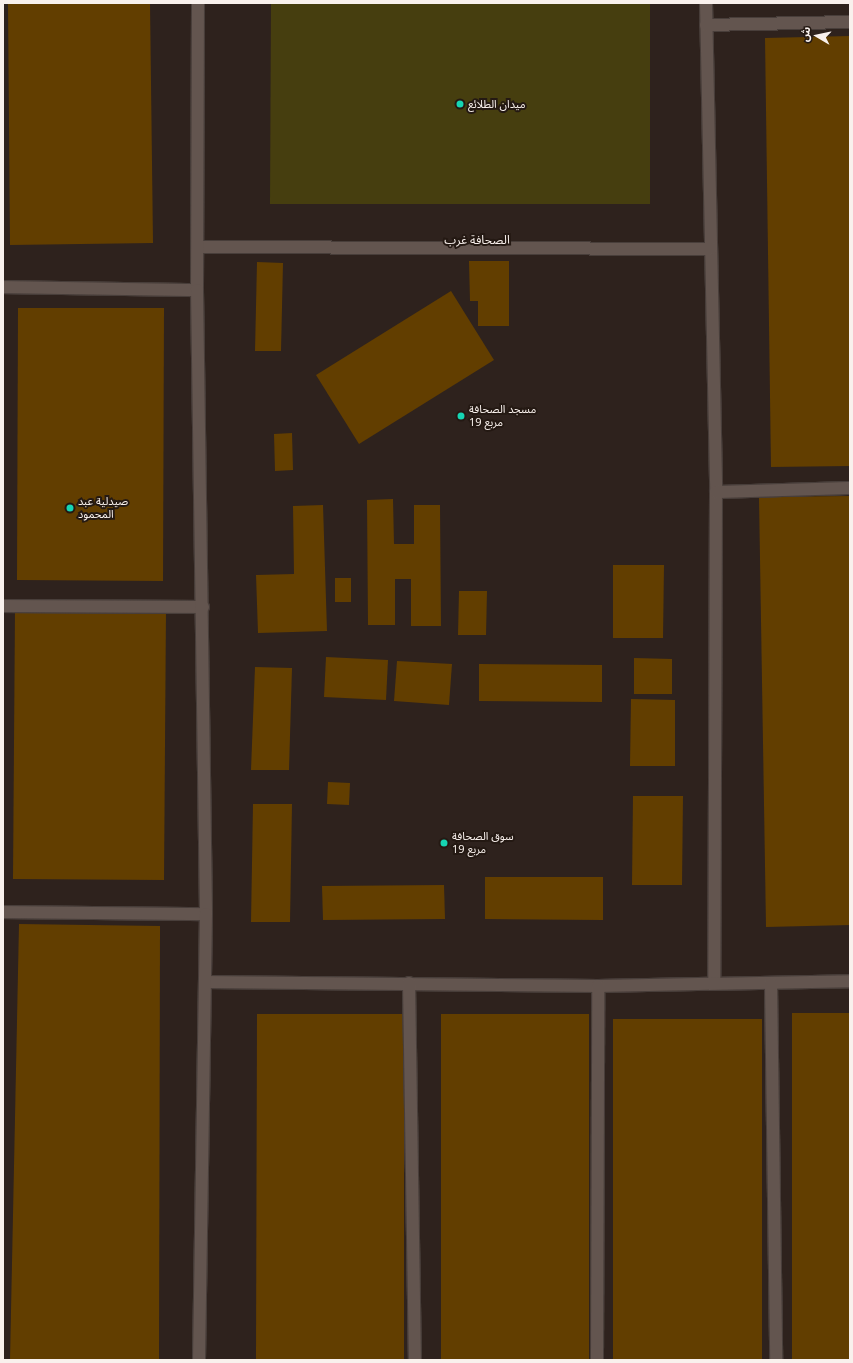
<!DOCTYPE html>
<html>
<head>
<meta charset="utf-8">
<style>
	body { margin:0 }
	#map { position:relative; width:853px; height:1363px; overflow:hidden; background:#2e221d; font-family:"Noto Sans","Noto Sans Arabic",sans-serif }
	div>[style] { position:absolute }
	.green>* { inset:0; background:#463e0f }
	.building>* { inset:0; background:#623e00 }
	.roads { filter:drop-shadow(1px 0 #483e3a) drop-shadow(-1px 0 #483e3a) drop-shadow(0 1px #483e3a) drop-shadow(0 -1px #483e3a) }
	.minor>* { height:12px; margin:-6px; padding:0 6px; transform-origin:6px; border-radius:6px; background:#63554f }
	.tertiary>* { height:12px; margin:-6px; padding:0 6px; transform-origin:6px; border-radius:6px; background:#63554f }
	.dots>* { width:11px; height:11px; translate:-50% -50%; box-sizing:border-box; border:2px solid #241913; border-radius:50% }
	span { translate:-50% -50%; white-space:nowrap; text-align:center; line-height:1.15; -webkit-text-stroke:4px #241913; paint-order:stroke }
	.poi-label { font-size:11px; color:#f9f1ed }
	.left { translate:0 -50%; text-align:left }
	.neighbourhood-label { font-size:12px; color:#f9f1ed }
	.frame { position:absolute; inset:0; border:4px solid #f9f1ed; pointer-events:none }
	.north { position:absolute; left:797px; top:16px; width:40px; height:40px; -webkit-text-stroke:3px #241913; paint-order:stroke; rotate:279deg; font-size:11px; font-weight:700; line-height:16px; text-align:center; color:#f9f1ed }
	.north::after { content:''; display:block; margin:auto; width:14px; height:18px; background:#f9f1ed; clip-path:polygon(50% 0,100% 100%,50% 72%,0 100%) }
</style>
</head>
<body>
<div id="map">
	<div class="green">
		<i style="clip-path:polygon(271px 3px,650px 3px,650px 204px,270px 204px)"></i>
	</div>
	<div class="building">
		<i style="clip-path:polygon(8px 3px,150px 3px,153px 243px,10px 245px)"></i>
		<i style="clip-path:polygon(850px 36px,850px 466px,771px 467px,765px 38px)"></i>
		<i style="clip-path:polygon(469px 261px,509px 261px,509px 326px,478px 326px,478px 301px,470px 301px)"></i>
		<i style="clip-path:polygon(257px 262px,283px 263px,281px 351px,255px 351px)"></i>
		<i style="clip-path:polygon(451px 291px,494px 360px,359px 444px,316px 375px)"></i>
		<i style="clip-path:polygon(18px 308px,164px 308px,163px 581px,17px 580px)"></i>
		<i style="clip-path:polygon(292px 433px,293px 470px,275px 471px,274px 434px)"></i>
		<i style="clip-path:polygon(850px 496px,850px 925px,766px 927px,759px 497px)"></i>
		<i style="clip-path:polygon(393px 499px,394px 544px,414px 544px,414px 505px,440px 505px,441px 626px,411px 626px,411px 579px,395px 579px,395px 625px,368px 625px,367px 500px)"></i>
		<i style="clip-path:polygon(323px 505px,327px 631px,258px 633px,256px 575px,294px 574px,293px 506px)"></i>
		<i style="clip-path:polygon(613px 565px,664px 565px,663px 638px,613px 638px)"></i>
		<i style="clip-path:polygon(335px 578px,351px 578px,351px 602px,335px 602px)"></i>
		<i style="clip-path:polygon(459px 591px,487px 591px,486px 635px,458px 635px)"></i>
		<i style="clip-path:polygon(15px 610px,166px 610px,164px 880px,13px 879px)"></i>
		<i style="clip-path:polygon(326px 657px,388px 660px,386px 700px,324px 697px)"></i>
		<i style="clip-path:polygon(634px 658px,672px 659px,672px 694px,634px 694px)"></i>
		<i style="clip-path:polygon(397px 661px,452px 664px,449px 705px,394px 701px)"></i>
		<i style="clip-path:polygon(479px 664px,602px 665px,602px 702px,479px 701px)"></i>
		<i style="clip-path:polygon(255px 667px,292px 668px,289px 770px,251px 770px)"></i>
		<i style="clip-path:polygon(631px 699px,675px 700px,675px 766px,630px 766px)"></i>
		<i style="clip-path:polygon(328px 782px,350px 783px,349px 805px,327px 804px)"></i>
		<i style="clip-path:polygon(633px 796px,683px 796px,682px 885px,632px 885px)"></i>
		<i style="clip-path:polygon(253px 804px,292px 804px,290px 922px,251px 922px)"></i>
		<i style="clip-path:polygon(485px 877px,603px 877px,603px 920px,485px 919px)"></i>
		<i style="clip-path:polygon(444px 885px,445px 919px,323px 920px,322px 886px)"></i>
		<i style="clip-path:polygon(19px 924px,160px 926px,159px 1360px,10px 1360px)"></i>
		<i style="clip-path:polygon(792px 1013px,850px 1013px,850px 1360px,792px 1360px)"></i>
		<i style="clip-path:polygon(257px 1014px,404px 1014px,404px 1360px,256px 1360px)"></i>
		<i style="clip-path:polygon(441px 1014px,589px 1014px,589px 1360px,441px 1360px)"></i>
		<i style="clip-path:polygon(613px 1019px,762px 1019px,762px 1360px,613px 1360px)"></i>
	</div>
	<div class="roads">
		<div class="minor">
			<i style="left:706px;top:3px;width:489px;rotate:88.8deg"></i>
			<i style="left:716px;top:492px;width:491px;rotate:90.2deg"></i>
			<i style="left:706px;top:25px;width:144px;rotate:-1.2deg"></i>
			<i style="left:199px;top:247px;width:512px;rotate:0.22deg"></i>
			<i style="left:3px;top:287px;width:194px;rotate:0.9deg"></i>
			<i style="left:716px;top:492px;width:134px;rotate:-1.7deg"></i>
			<i style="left:3px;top:606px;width:200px;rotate:0.3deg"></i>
			<i style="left:3px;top:912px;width:203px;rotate:0.6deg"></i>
			<i style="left:205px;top:982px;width:393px;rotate:0.6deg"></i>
			<i style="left:598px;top:986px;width:252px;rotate:-1.1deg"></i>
			<i style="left:409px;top:983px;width:377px;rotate:89.1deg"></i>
			<i style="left:771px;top:984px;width:376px;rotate:89.2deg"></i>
			<i style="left:597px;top:1360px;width:374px;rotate:-89.8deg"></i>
		</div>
		<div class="tertiary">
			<i style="left:198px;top:3px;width:287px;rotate:90.2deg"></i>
			<i style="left:197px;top:290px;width:624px;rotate:89.17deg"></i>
			<i style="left:206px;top:914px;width:446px;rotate:90.9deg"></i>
		</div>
	</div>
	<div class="dots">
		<i style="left:460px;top:104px;background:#16d5b3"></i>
		<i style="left:461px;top:416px;background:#16d5b3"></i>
		<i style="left:70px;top:508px;background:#16d5b3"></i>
		<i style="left:444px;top:843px;background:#16d5b3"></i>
	</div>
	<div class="poi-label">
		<span class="left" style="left:468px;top:104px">ميدان الطلائع</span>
		<span class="left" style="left:469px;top:416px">مسجد الصحافة<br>مربع 19</span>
		<span class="left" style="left:78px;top:508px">صيدلية عبد<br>المحمود</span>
		<span class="left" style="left:452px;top:843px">سوق الصحافة<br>مربع 19</span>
	</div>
	<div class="neighbourhood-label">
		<span style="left:477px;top:240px">الصحافة غرب</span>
	</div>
	<div class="frame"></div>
	<div class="north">ش</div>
</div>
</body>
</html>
